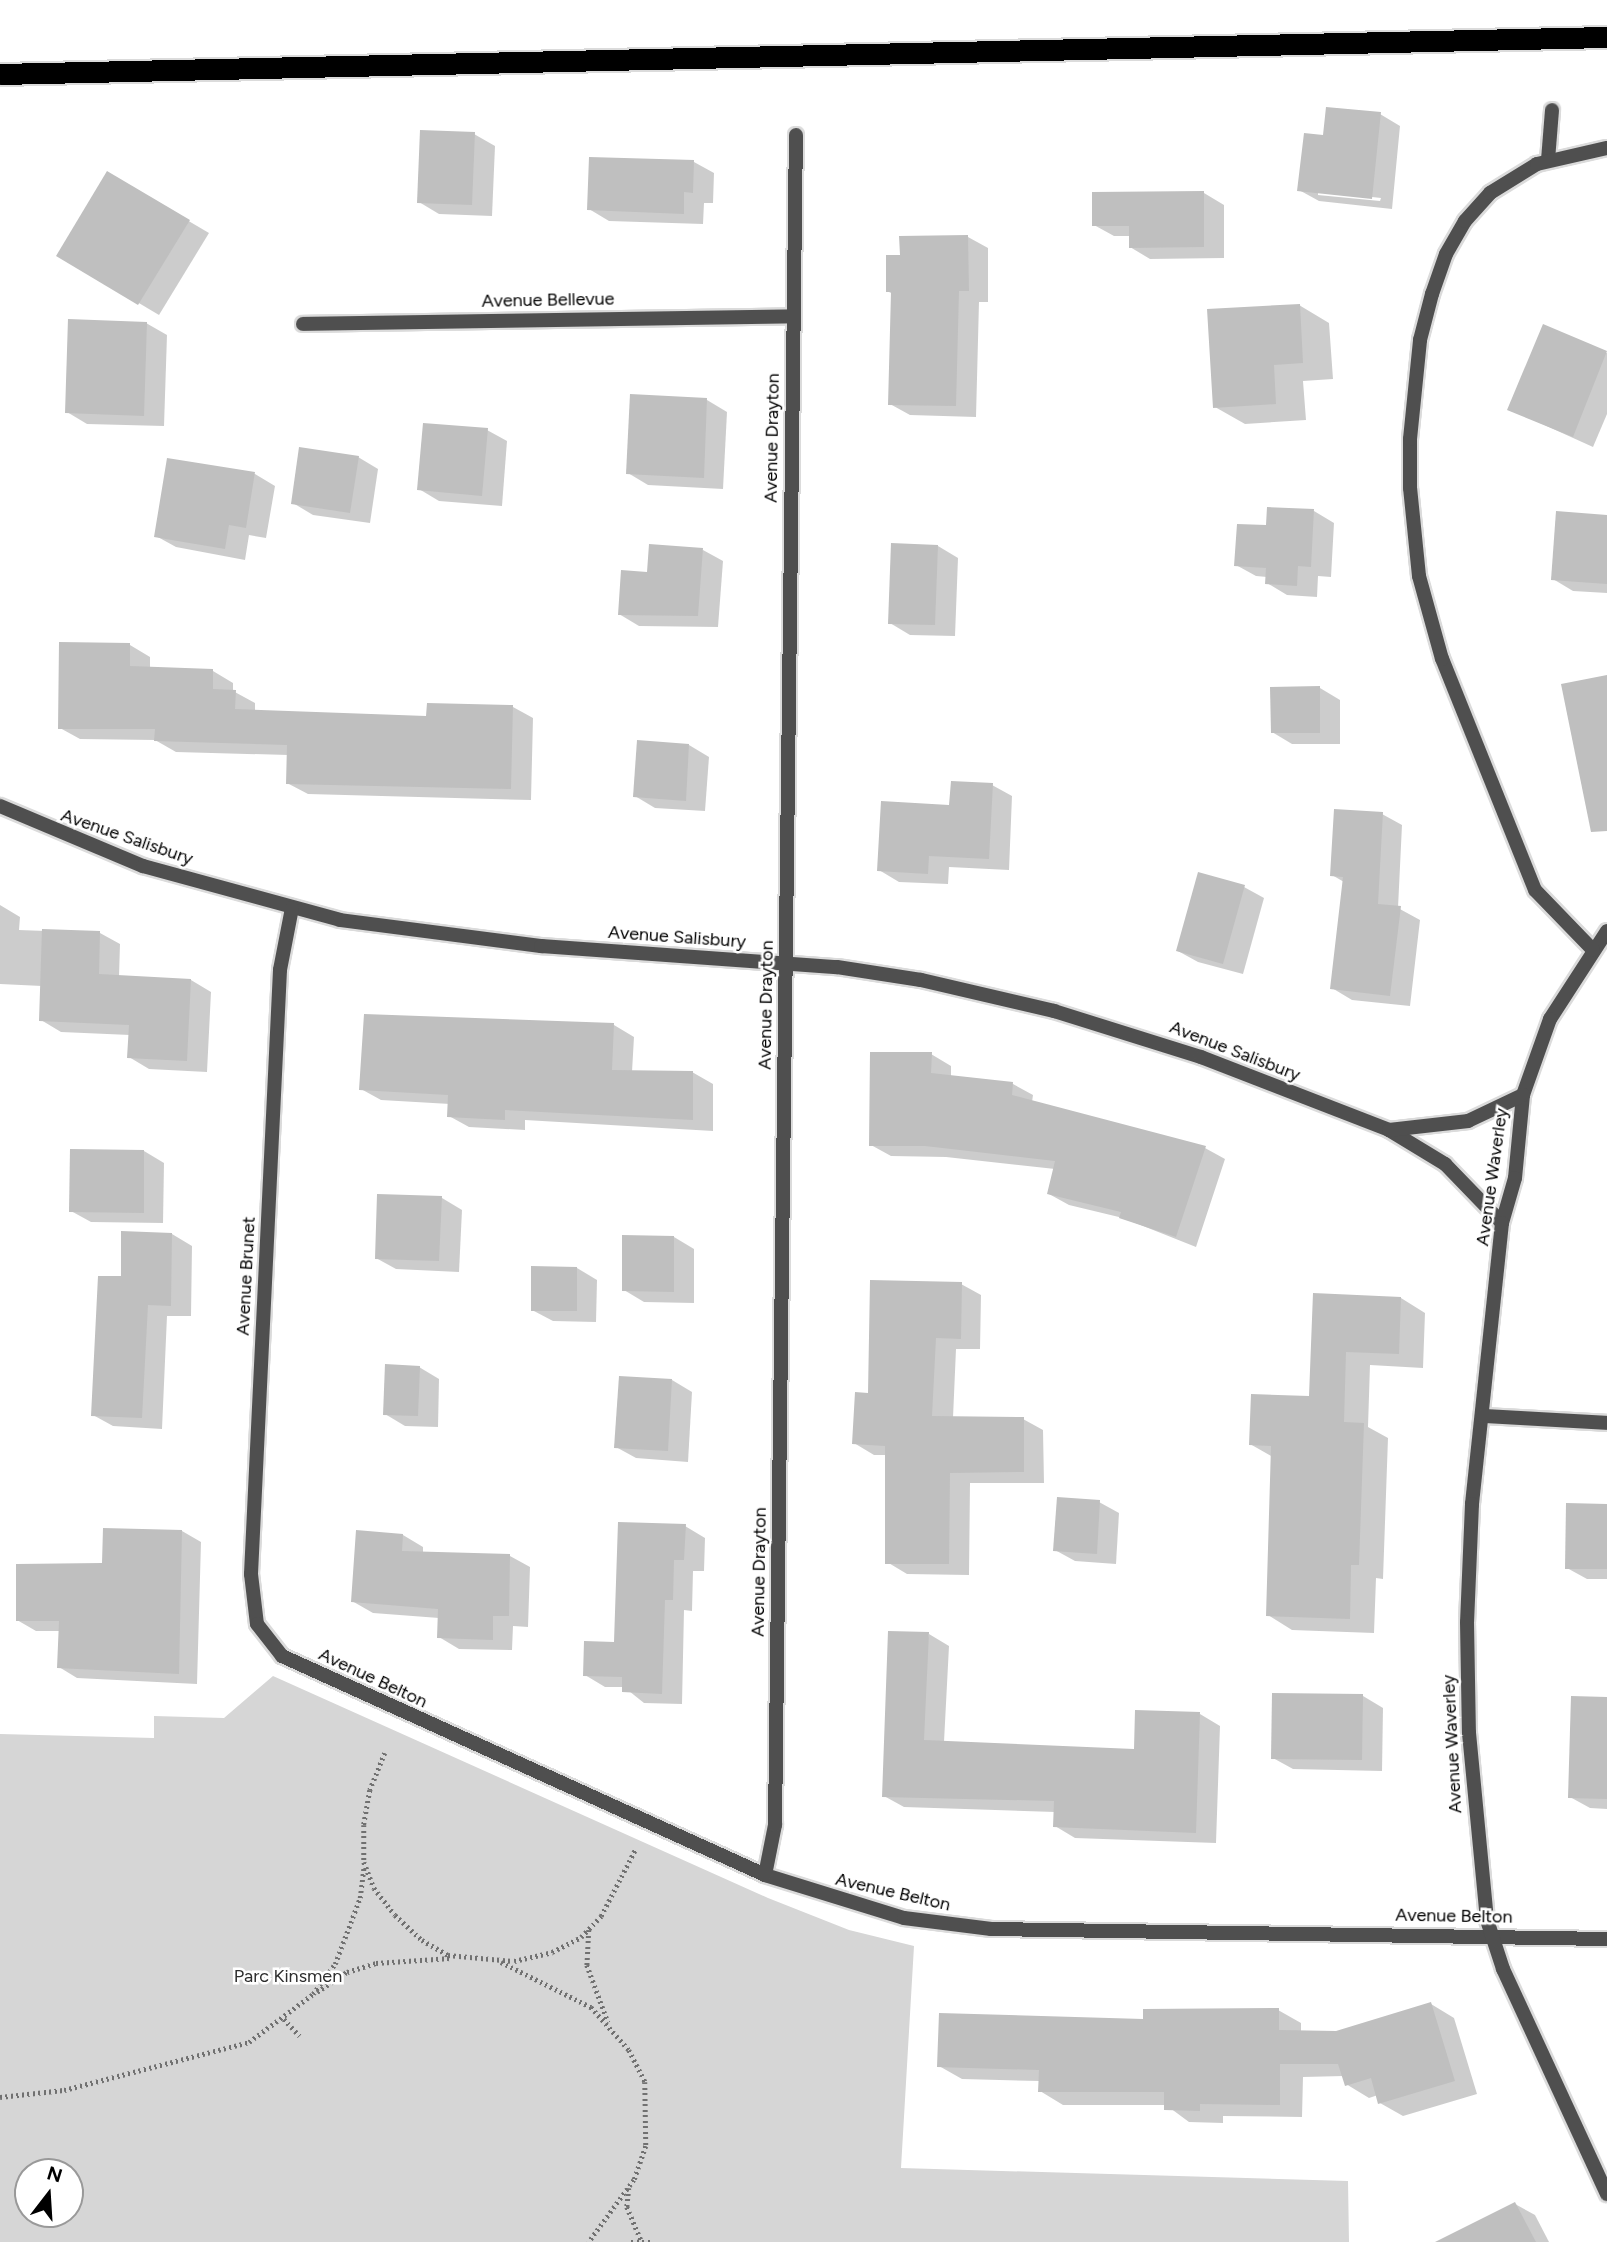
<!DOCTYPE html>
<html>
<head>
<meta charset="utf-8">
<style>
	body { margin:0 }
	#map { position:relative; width:1607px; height:2242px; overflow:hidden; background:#fff; font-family:Figtree,sans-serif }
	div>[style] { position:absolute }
	.green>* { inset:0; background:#d6d6d6 }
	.shadow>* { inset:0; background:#0003 }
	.building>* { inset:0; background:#bfbfbf }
	.path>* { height:4.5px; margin-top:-2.25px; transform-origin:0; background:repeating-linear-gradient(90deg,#717171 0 2px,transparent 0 5.5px) }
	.roads { filter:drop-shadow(2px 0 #dbdbdb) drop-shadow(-2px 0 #dbdbdb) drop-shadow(0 2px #dbdbdb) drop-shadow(0 -2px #dbdbdb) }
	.lane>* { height:14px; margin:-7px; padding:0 7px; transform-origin:7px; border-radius:7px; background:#4f4f4f }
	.street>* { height:14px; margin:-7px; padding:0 7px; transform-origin:7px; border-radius:7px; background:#4f4f4f }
	.highway>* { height:21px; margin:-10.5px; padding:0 10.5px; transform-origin:10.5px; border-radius:10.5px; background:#000 }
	span { translate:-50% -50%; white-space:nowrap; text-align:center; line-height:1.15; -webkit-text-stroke:5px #fff; paint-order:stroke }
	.street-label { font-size:18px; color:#000 }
	.park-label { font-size:18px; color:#2d2d2d }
	.north { position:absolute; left:14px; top:2158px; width:70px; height:70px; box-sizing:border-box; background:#fff; border:2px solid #999; border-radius:50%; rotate:17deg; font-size:19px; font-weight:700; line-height:28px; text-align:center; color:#000 }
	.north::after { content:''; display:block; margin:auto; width:24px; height:32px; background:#000; clip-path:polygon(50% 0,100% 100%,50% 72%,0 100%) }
</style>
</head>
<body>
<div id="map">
	<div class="green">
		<i style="clip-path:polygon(evenodd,273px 1676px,768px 1898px,849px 1930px,914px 1946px,901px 2168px,1348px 2181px,1349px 2242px,0 2242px,0 1734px,154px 1738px,154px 1716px,224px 1718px,273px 1676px,28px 2172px,70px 2172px,70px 2214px,28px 2214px,28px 2172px)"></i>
	</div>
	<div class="shadow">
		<i style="clip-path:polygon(evenodd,1380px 114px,1400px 126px,1392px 209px,1319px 201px,1299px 190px,1324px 137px,1380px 114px,1318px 191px,1381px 198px,1380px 201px,1318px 195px,1318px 191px)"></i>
		<i style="clip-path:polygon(474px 134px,495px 146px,492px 216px,439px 214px,419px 202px)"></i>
		<i style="clip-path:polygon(694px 162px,714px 173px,713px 203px,704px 203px,703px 224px,609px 221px,589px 209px)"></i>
		<i style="clip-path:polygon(107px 173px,209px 233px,159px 315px,58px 255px)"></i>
		<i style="clip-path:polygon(1204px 193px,1224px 205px,1224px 258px,1150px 259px,1130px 247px,1130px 236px,1114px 236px,1094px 225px)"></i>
		<i style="clip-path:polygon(968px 237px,988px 248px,988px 302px,979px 302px,976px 417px,910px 415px,890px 404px,893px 294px,887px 291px,901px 257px)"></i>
		<i style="clip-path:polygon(1299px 305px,1329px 323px,1333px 379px,1303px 381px,1306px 420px,1245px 424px,1215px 407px)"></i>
		<i style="clip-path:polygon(146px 323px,167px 335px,164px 426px,87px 424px,67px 412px)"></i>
		<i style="clip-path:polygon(1544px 326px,1607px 353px,1607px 414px,1593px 447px,1509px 409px)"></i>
		<i style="clip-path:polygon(631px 396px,707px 400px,727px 412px,723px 489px,648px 485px,628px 473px)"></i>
		<i style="clip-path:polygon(487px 430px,507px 441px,502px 506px,439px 501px,419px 489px)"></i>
		<i style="clip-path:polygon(358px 457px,378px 469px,370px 523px,313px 515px,293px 503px)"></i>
		<i style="clip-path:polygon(168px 460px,255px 474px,275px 486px,266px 538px,249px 535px,245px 560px,176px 547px,156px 536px)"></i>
		<i style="clip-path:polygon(1314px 511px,1334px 523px,1331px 577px,1318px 576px,1317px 597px,1287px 595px,1267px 583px,1267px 577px,1256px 576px,1236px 565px,1268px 527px)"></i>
		<i style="clip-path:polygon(1607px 517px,1607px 593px,1573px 591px,1553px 579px)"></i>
		<i style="clip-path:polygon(938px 546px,958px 558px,955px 636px,910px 635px,890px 623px)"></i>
		<i style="clip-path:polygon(703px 550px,723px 561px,718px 627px,639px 626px,619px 614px)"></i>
		<i style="clip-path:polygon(130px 645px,150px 657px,150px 669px,213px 671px,233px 683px,233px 691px,255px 703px,255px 711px,428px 717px,428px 705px,513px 707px,533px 718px,531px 800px,308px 794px,287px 783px,288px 755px,176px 752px,155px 740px,80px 739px,60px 728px)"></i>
		<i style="clip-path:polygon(1320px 688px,1340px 700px,1340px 744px,1292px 744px,1272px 732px)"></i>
		<i style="clip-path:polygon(689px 745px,709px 757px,705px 811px,655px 808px,635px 796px)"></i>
		<i style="clip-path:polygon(992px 785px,1012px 796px,1009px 870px,949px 867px,948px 884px,899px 882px,879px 870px,951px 807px)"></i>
		<i style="clip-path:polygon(1382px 814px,1402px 825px,1398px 908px,1420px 920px,1410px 1006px,1352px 1000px,1332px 988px,1344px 882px,1332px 875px)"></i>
		<i style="clip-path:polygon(1244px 887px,1264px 898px,1243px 974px,1198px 962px,1178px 951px)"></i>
		<i style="clip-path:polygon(0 905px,20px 917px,19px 930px,100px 933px,120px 944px,119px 977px,191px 980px,211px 992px,207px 1072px,149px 1069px,129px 1057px,130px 1035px,61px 1032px,41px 1020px,42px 986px,0 984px)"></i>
		<i style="clip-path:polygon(614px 1025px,634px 1037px,632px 1072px,692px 1072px,713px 1084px,713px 1131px,525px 1120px,525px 1130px,469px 1127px,449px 1116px,450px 1104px,381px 1100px,361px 1089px)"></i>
		<i style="clip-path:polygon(931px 1054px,951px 1066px,951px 1077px,1013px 1084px,1033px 1095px,1032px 1102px,1205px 1148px,1225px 1159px,1196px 1247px,1123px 1218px,1069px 1205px,1049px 1194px,1055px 1169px,946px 1157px,891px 1156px,871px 1145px)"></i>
		<i style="clip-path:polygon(144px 1151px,164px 1163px,163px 1223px,91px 1222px,71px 1211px)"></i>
		<i style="clip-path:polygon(379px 1195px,442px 1198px,462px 1210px,459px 1272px,396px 1269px,376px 1258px)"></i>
		<i style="clip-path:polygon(123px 1233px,172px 1234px,192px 1246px,191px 1316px,167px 1316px,162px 1429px,113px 1426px,93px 1415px,122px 1278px)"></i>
		<i style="clip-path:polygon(674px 1237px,694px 1249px,694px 1303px,644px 1302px,624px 1290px)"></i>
		<i style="clip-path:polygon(577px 1268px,597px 1280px,596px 1322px,553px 1321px,532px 1310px)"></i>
		<i style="clip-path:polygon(961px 1284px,981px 1295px,980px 1349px,956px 1349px,953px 1418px,1023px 1419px,1043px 1430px,1044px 1483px,970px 1483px,969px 1575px,907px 1574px,887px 1562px,887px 1455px,874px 1455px,854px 1443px,870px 1395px)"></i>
		<i style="clip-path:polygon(1315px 1295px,1401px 1298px,1425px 1313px,1423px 1368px,1370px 1365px,1368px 1427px,1388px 1438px,1383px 1579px,1376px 1578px,1374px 1633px,1292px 1630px,1268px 1615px,1273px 1457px,1250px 1444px,1311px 1398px)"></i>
		<i style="clip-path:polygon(419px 1367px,439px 1379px,438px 1427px,405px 1426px,385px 1414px)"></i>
		<i style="clip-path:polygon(672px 1380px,692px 1392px,688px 1462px,636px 1458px,616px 1447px)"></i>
		<i style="clip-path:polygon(1099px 1502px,1119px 1513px,1116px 1564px,1075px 1561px,1055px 1550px)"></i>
		<i style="clip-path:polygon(1607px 1506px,1607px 1579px,1587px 1579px,1567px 1568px)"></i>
		<i style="clip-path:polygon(685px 1526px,705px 1538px,704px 1571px,693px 1571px,692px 1611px,684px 1610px,682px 1704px,644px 1703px,624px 1687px,605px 1687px,585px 1675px,616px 1644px)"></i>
		<i style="clip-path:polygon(182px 1531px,201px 1542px,197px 1684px,77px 1678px,59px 1667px,60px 1631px,36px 1631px,17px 1620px,104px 1565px)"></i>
		<i style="clip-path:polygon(357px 1532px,403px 1535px,423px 1547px,423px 1553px,510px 1556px,530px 1567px,528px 1627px,513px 1626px,512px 1650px,459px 1649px,439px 1637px,439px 1618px,373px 1613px,352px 1601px)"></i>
		<i style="clip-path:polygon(929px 1634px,949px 1646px,944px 1742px,1136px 1750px,1200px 1714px,1220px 1726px,1216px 1843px,1075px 1838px,1055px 1826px,1055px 1812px,904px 1807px,884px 1796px)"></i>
		<i style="clip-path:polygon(1363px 1696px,1383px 1708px,1382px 1771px,1293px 1769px,1273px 1758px)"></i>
		<i style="clip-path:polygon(1607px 1698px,1607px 1809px,1590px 1808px,1570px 1797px)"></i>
		<i style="clip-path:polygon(1431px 2004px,1454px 2018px,1477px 2094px,1403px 2116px,1380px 2103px,1378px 2095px,1369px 2098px,1346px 2084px,1344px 2076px,1303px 2077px,1302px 2117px,1223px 2116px,1223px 2123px,1189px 2122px,1166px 2105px,1063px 2105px,1040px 2091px,1040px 2081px,962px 2079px,939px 2066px,1145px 2021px,1278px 2010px,1301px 2023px,1301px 2032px,1337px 2033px)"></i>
		<i style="clip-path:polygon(1515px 2204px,1535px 2215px,1549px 2242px,1439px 2242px)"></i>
	</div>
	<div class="building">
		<i style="clip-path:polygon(1326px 107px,1381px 112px,1372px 199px,1297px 191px,1304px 133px,1323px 135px)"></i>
		<i style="clip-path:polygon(420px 130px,475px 132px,472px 205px,417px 203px)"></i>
		<i style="clip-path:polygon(589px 157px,694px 160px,693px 193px,684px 192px,684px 214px,587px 210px)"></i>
		<i style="clip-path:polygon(107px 171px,190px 220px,138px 305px,56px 256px)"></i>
		<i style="clip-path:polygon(1204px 191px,1204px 247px,1129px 248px,1129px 226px,1092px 226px,1092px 192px)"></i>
		<i style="clip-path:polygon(968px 235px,969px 291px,959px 291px,956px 406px,888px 405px,891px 292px,886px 292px,886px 255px,900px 255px,899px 236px)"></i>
		<i style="clip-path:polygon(1300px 304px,1303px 363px,1274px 365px,1276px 404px,1213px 408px,1207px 309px)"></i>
		<i style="clip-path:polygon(68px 319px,147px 322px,144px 416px,65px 413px)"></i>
		<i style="clip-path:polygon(1543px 324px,1607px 351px,1573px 437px,1507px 410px)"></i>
		<i style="clip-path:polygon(630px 394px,707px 398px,704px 478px,626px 474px)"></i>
		<i style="clip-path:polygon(423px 423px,488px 428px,482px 496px,417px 490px)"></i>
		<i style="clip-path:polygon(299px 447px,359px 456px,350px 513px,291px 504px)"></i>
		<i style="clip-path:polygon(167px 458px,255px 472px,246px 528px,229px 525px,225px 549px,154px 537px)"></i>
		<i style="clip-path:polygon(1267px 507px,1314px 509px,1311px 567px,1298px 566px,1297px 586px,1265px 584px,1266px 568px,1234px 566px,1237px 524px,1266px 525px)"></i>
		<i style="clip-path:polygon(1556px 511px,1607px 515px,1607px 584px,1551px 580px)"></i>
		<i style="clip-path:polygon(891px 543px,938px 545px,935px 625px,888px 624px)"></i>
		<i style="clip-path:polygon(649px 544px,703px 548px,698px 616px,618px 615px,621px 570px,647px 572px)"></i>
		<i style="clip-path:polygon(59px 642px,130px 643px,130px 666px,213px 669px,213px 689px,236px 690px,235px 709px,426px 716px,427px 703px,513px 705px,511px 789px,286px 784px,287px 745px,154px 741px,155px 729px,58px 729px)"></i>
		<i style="clip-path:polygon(1607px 675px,1607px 831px,1591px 832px,1561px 684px)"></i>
		<i style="clip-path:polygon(1320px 686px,1320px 733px,1271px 733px,1270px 687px)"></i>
		<i style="clip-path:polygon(637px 740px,689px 744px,686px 801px,633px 797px)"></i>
		<i style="clip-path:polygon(951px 781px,993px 783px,989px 859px,929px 856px,928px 874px,877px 871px,881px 801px,949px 805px)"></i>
		<i style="clip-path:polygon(1334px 809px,1383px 812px,1378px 904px,1401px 906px,1390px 996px,1330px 989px,1343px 877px,1330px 876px)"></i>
		<i style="clip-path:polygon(1198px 872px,1245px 885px,1223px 964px,1176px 951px)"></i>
		<i style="clip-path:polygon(42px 929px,100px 931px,99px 974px,191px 979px,187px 1061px,127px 1058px,129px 1025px,39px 1021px)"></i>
		<i style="clip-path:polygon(364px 1014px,614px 1023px,612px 1070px,693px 1071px,693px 1120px,505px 1110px,505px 1120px,447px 1117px,448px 1095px,359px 1090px)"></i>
		<i style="clip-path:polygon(870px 1052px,932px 1052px,931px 1073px,1013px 1082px,1012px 1095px,1206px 1146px,1176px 1237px,1119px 1218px,1121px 1212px,1047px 1194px,1055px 1161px,925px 1146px,869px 1146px)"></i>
		<i style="clip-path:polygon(70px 1149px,144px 1150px,144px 1213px,69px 1212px)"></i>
		<i style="clip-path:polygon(377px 1194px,442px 1196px,439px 1261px,375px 1259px)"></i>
		<i style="clip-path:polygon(121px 1231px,172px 1233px,171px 1306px,148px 1305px,142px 1418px,91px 1416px,98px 1276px,121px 1276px)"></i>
		<i style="clip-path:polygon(622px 1235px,674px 1236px,674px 1292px,622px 1291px)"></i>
		<i style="clip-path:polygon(531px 1266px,577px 1267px,577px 1311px,531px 1311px)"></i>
		<i style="clip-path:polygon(870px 1280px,962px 1282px,961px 1339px,936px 1338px,932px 1416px,1024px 1417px,1024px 1472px,950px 1473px,949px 1564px,885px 1564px,885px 1446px,852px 1444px,855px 1392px,868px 1393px)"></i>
		<i style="clip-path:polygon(1313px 1293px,1401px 1297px,1399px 1354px,1346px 1352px,1344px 1422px,1364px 1423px,1359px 1565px,1351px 1565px,1350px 1619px,1266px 1616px,1271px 1446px,1249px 1445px,1251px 1394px,1309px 1396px)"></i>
		<i style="clip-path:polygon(385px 1364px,420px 1366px,418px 1416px,383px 1415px)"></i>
		<i style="clip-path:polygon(619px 1376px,672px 1379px,668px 1451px,614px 1448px)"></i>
		<i style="clip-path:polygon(1057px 1497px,1100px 1500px,1097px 1554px,1053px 1551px)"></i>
		<i style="clip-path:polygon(1566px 1503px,1607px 1504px,1607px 1569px,1565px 1569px)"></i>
		<i style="clip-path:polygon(618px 1522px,686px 1524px,684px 1560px,674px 1560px,673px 1600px,665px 1600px,662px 1694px,622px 1692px,622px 1677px,583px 1676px,584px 1641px,614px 1642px)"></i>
		<i style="clip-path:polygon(103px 1528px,182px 1530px,179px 1674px,57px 1668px,59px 1621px,16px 1621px,16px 1564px,102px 1563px)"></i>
		<i style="clip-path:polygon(356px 1530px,403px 1534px,402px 1551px,510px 1554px,509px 1616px,493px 1616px,493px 1640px,437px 1638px,438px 1609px,351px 1602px)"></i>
		<i style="clip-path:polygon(888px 1631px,929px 1632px,924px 1740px,1134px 1749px,1135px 1710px,1200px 1712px,1196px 1833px,1053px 1827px,1054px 1801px,882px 1797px)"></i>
		<i style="clip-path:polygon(1272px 1693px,1363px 1694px,1362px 1760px,1271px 1759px)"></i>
		<i style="clip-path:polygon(1571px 1696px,1607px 1697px,1607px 1799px,1568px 1798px)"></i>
		<i style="clip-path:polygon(1431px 2002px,1455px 2081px,1378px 2104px,1371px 2078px,1345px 2086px,1338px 2064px,1280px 2064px,1280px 2105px,1200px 2104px,1200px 2111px,1164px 2110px,1164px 2092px,1038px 2092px,1039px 2070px,937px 2067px,939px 2013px,1143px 2019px,1143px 2009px,1279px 2008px,1279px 2030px,1336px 2031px)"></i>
		<i style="clip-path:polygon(1515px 2202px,1536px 2242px,1435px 2242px)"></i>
	</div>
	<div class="path">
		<i style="left:385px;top:1753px;width:40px;rotate:112deg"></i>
		<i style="left:370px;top:1790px;width:36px;rotate:100deg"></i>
		<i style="left:364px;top:1825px;width:37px;rotate:90deg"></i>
		<i style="left:364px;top:1862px;width:28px;rotate:69deg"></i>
		<i style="left:374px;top:1888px;width:34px;rotate:52deg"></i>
		<i style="left:395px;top:1915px;width:37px;rotate:43deg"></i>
		<i style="left:422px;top:1940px;width:30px;rotate:30deg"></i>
		<i style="left:448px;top:1955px;width:66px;rotate:5.2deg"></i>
		<i style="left:514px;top:1961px;width:39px;rotate:-13deg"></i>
		<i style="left:552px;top:1952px;width:33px;rotate:-27deg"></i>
		<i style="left:581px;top:1937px;width:29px;rotate:-46deg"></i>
		<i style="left:601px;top:1916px;width:76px;rotate:-62.8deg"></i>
		<i style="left:589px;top:1930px;width:35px;rotate:93deg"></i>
		<i style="left:587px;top:1965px;width:61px;rotate:69.8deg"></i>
		<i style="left:501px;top:1962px;width:101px;rotate:26.6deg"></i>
		<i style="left:591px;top:2007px;width:57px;rotate:48.5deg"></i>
		<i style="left:629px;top:2050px;width:36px;rotate:63deg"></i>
		<i style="left:645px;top:2082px;width:64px;rotate:89.1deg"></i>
		<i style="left:646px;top:2146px;width:36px;rotate:109deg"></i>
		<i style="left:634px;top:2180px;width:77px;rotate:126deg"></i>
		<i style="left:317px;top:1992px;width:36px;rotate:-34deg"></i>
		<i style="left:347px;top:1972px;width:30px;rotate:-17deg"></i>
		<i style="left:376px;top:1963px;width:75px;rotate:-3.8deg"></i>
		<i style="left:284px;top:2019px;width:23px;rotate:47deg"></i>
		<i style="left:0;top:2097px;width:64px;rotate:-6.2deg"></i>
		<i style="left:64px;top:2090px;width:191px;rotate:-14.5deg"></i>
		<i style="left:249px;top:2042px;width:80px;rotate:-36.9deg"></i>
		<i style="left:313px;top:1994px;width:37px;rotate:-54deg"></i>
		<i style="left:335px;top:1964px;width:71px;rotate:-69.3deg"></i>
		<i style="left:360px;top:1898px;width:31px;rotate:-83deg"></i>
		<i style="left:629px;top:2188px;width:19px;rotate:96deg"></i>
		<i style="left:627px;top:2207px;width:36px;rotate:67deg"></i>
		<i style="left:631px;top:2242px;width:20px"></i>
	</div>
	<div class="roads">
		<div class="lane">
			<i style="left:1548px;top:160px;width:50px;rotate:-85.4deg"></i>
		</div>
		<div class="street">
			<i style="left:303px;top:324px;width:490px;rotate:-0.9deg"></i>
			<i style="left:0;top:806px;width:155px;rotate:22.8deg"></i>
			<i style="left:143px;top:866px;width:204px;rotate:15.3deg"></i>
			<i style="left:340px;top:920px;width:203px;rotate:7.4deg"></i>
			<i style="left:541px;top:946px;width:297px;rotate:4.1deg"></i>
			<i style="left:837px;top:967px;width:85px;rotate:8.8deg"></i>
			<i style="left:921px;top:980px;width:137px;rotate:13.1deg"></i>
			<i style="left:1054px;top:1011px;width:154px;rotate:17.4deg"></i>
			<i style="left:1201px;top:1057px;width:202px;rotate:21.2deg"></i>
			<i style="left:1389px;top:1130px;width:66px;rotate:31.3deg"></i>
			<i style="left:1445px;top:1164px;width:82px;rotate:46deg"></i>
			<i style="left:292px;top:908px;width:63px;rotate:101deg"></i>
			<i style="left:280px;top:970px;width:605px;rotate:92.75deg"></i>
			<i style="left:251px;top:1574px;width:50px;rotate:83.2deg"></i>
			<i style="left:257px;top:1624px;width:41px;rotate:52deg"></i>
			<i style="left:282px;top:1656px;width:530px;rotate:24.39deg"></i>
			<i style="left:765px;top:1875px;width:145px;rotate:17.2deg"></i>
			<i style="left:904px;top:1918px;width:88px;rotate:7.2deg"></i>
			<i style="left:991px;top:1929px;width:616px;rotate:0.93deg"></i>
			<i style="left:1607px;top:931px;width:105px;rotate:122.9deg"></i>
			<i style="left:1550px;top:1019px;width:81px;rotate:109.6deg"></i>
			<i style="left:1523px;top:1095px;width:83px;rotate:95.5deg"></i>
			<i style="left:1515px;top:1178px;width:47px;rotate:106.1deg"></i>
			<i style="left:1502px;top:1223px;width:283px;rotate:96.1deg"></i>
			<i style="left:1472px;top:1504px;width:118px;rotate:92.4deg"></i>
			<i style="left:1467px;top:1622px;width:111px;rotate:89deg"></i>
			<i style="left:1469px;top:1733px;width:188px;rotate:84.5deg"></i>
			<i style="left:1487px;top:1920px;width:52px;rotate:71.9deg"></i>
			<i style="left:1503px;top:1969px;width:248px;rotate:65.2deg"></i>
			<i style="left:1593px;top:950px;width:83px;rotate:-134deg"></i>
			<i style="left:1535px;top:890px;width:249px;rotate:-111.9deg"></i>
			<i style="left:1442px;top:659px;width:86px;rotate:-105.5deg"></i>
			<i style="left:1419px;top:576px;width:88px;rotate:-95.8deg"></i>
			<i style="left:1410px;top:488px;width:49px;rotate:-90deg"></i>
			<i style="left:1410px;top:439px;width:100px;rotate:-84.2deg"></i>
			<i style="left:1420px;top:340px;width:48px;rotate:-75.4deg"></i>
			<i style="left:1432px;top:294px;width:42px;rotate:-70.7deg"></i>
			<i style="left:1446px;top:254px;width:38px;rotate:-60deg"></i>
			<i style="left:1465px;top:221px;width:38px;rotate:-48deg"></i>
			<i style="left:1490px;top:193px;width:55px;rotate:-31.7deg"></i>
			<i style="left:1537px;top:164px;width:72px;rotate:-12.9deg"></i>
			<i style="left:1389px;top:1130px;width:80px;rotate:-6.5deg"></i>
			<i style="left:1468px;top:1121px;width:61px;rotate:-25.3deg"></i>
			<i style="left:1483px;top:1416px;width:124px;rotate:3.2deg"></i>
			<i style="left:765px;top:1875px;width:51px;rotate:-78.7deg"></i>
			<i style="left:775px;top:1825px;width:1690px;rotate:-89.29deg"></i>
		</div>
		<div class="highway">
			<i style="left:0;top:74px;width:1607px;rotate:-1.32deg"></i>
		</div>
	</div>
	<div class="street-label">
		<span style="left:548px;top:300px;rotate:-1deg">Avenue Bellevue</span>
		<span style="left:772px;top:438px;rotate:-89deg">Avenue Drayton</span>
		<span style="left:127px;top:837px;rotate:19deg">Avenue Salisbury</span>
		<span style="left:677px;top:937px;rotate:4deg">Avenue Salisbury</span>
		<span style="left:766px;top:1005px;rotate:-89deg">Avenue Drayton</span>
		<span style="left:1235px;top:1051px;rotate:21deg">Avenue Salisbury</span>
		<span style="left:1492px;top:1177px;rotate:-82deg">Avenue Waverley</span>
		<span style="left:246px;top:1276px;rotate:-87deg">Avenue Brunet</span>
		<span style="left:759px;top:1572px;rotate:-89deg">Avenue Drayton</span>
		<span style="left:373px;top:1678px;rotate:25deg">Avenue Belton</span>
		<span style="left:1452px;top:1744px;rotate:-93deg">Avenue Waverley</span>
		<span style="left:893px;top:1892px;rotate:13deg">Avenue Belton</span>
		<span style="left:1454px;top:1916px;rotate:1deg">Avenue Belton</span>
	</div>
	<div class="park-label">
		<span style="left:288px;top:1976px">Parc Kinsmen</span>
	</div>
	<div class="north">N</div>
</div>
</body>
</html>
